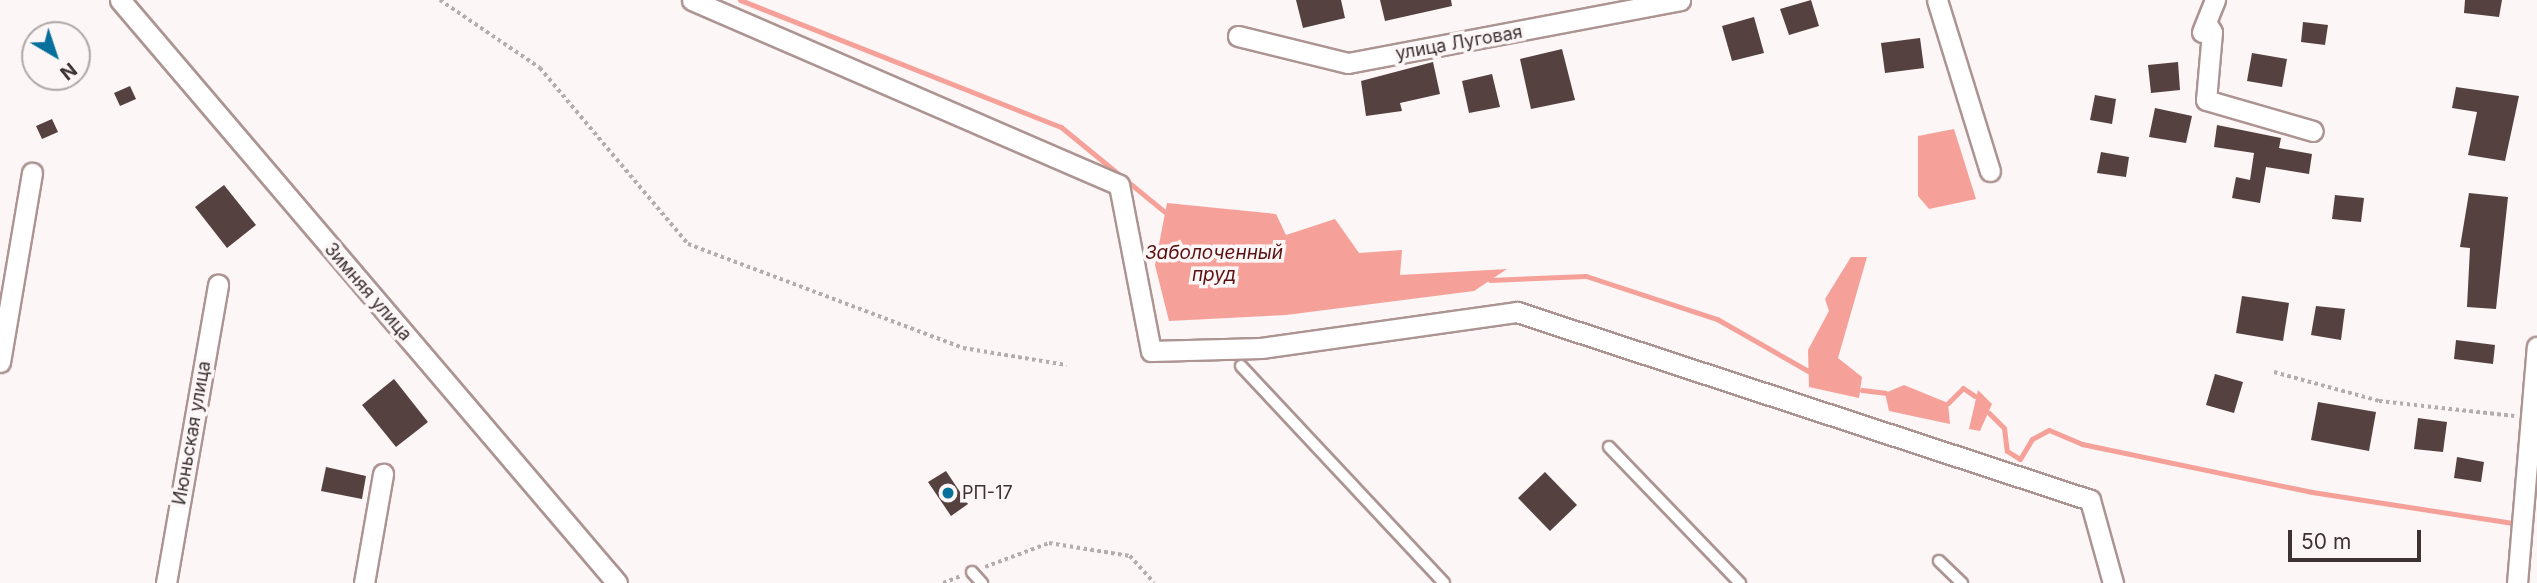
<!DOCTYPE html>
<html>
<head>
<meta charset="utf-8">
<style>
	body { margin:0 }
	#map { position:relative; width:2537px; height:583px; overflow:hidden; background:#fcf6f6; font-family:Inter,sans-serif }
	div>[style] { position:absolute }
	.water>* { inset:0; background:#f5a199 }
	.stream>* { height:5px; margin:-2.5px; padding:0 2.5px; transform-origin:2.5px; border-radius:2.5px; background:#f5a199 }
	.building>* { inset:0; background:#55413f }
	.path>* { height:3.5px; margin-top:-1.75px; transform-origin:0; background:repeating-linear-gradient(90deg,#b5adad 0 3.5px,transparent 0 7px) }
	.roads { filter:drop-shadow(2px 0 #ac9492) drop-shadow(-2px 0 #ac9492) drop-shadow(0 2px #ac9492) drop-shadow(0 -2px #ac9492) }
	.lane>* { height:10px; margin:-5px; padding:0 5px; transform-origin:5px; border-radius:5px; background:#fff }
	.street>* { height:19px; margin:-9.5px; padding:0 9.5px; transform-origin:9.5px; border-radius:9.5px; background:#fff }
	.dots>* { width:19px; height:19px; translate:-50% -50%; box-sizing:border-box; border:4px solid #fcf6f6; border-radius:50% }
	span { translate:-50% -50%; white-space:nowrap; text-align:center; line-height:1.15; -webkit-text-stroke:7px #fcf6f6; paint-order:stroke }
	.street-label { font-size:18px; color:#3c3231 }
	.poi-label { font-size:18px; color:#3c3231 }
	.left { translate:0 -50%; text-align:left }
	.water-label { font-size:19px; color:#5b1112; font-style:italic }
	.north { position:absolute; left:21px; top:21px; width:70px; height:70px; box-sizing:border-box; background:#fcf6f6; border:2px solid #afa8a7; border-radius:50%; rotate:141deg; font-size:19px; font-weight:700; line-height:28px; text-align:center; color:#3c3231 }
	.north::after { content:''; display:block; margin:auto; width:24px; height:32px; background:#05709c; clip-path:polygon(50% 0,100% 100%,50% 72%,0 100%) }
	.scale { position:absolute; left:2288px; top:530px; width:133px; height:32px; box-sizing:border-box; border:4px solid #3c3231; border-top:0; padding-left:9px; font-size:21px; line-height:24px; white-space:nowrap; color:#3c3231; -webkit-text-stroke:5px #fcf6f6; paint-order:stroke }
</style>
</head>
<body>
<div id="map">
	<div class="water">
		<i style="clip-path:polygon(1954px 129px,1976px 199px,1929px 209px,1918px 196px,1918px 136px)"></i>
		<i style="clip-path:polygon(1167px 203px,1276px 214px,1286px 235px,1335px 219px,1359px 253px,1402px 250px,1400px 275px,1507px 269px,1474px 291px,1286px 315px,1169px 321px,1155px 265px)"></i>
		<i style="clip-path:polygon(1851px 257px,1867px 257px,1838px 358px,1862px 377px,1859px 398px,1809px 387px,1808px 350px,1829px 311px,1825px 299px)"></i>
		<i style="clip-path:polygon(1904px 385px,1948px 403px,1950px 424px,1889px 411px,1885px 393px)"></i>
		<i style="clip-path:polygon(1978px 390px,1992px 404px,1980px 431px,1969px 429px)"></i>
	</div>
	<div class="stream">
		<i style="left:740px;top:0;width:345px;rotate:21.6deg"></i>
		<i style="left:1061px;top:127px;width:134px;rotate:39.3deg"></i>
		<i style="left:1490px;top:280px;width:96px;rotate:-2.4deg"></i>
		<i style="left:1586px;top:276px;width:138px;rotate:18.2deg"></i>
		<i style="left:1717px;top:319px;width:105px;rotate:29.7deg"></i>
		<i style="left:1862px;top:390px;width:23px;rotate:7deg"></i>
		<i style="left:1948px;top:403px;width:21px;rotate:-45deg"></i>
		<i style="left:1963px;top:388px;width:14px;rotate:34deg"></i>
		<i style="left:1989px;top:413px;width:21px;rotate:45deg"></i>
		<i style="left:2004px;top:428px;width:23px;rotate:83deg"></i>
		<i style="left:2007px;top:451px;width:15px;rotate:32deg"></i>
		<i style="left:2020px;top:459px;width:23px;rotate:-59deg"></i>
		<i style="left:2032px;top:439px;width:19px;rotate:-28deg"></i>
		<i style="left:2049px;top:430px;width:36px;rotate:23deg"></i>
		<i style="left:2082px;top:444px;width:235px;rotate:11.8deg"></i>
		<i style="left:2312px;top:492px;width:208px;rotate:8.8deg"></i>
	</div>
	<div class="building">
		<i style="clip-path:polygon(1296px 0,1341px 0,1345px 18px,1303px 28px)"></i>
		<i style="clip-path:polygon(1380px 0,1451px 0,1452px 6px,1385px 21px)"></i>
		<i style="clip-path:polygon(1811px 0,1819px 26px,1789px 35px,1780px 9px)"></i>
		<i style="clip-path:polygon(2465px 0,2502px 0,2499px 17px,2464px 13px)"></i>
		<i style="clip-path:polygon(1754px 17px,1764px 53px,1732px 61px,1722px 26px)"></i>
		<i style="clip-path:polygon(2303px 22px,2328px 25px,2325px 45px,2301px 42px)"></i>
		<i style="clip-path:polygon(1920px 38px,1924px 68px,1885px 73px,1881px 43px)"></i>
		<i style="clip-path:polygon(1562px 49px,1575px 100px,1531px 109px,1520px 59px)"></i>
		<i style="clip-path:polygon(2252px 53px,2287px 59px,2282px 87px,2247px 81px)"></i>
		<i style="clip-path:polygon(1433px 62px,1440px 94px,1400px 103px,1402px 111px,1366px 116px,1361px 81px)"></i>
		<i style="clip-path:polygon(2178px 62px,2180px 90px,2151px 93px,2148px 65px)"></i>
		<i style="clip-path:polygon(1492px 74px,1500px 107px,1469px 113px,1462px 81px)"></i>
		<i style="clip-path:polygon(130px 86px,136px 99px,120px 106px,114px 93px)"></i>
		<i style="clip-path:polygon(2456px 87px,2519px 96px,2505px 161px,2468px 155px,2477px 112px,2452px 108px)"></i>
		<i style="clip-path:polygon(2095px 95px,2116px 99px,2112px 124px,2090px 120px)"></i>
		<i style="clip-path:polygon(2155px 108px,2192px 116px,2186px 143px,2149px 137px)"></i>
		<i style="clip-path:polygon(52px 119px,58px 132px,42px 139px,36px 126px)"></i>
		<i style="clip-path:polygon(2217px 125px,2281px 138px,2279px 148px,2312px 154px,2309px 174px,2266px 167px,2260px 203px,2232px 198px,2236px 177px,2250px 180px,2254px 153px,2214px 147px)"></i>
		<i style="clip-path:polygon(2101px 152px,2129px 157px,2126px 177px,2097px 173px)"></i>
		<i style="clip-path:polygon(224px 185px,256px 225px,227px 248px,195px 207px)"></i>
		<i style="clip-path:polygon(2469px 193px,2508px 197px,2496px 309px,2467px 307px,2470px 248px,2460px 247px)"></i>
		<i style="clip-path:polygon(2335px 195px,2364px 198px,2361px 222px,2332px 219px)"></i>
		<i style="clip-path:polygon(2242px 296px,2289px 303px,2283px 341px,2236px 333px)"></i>
		<i style="clip-path:polygon(2316px 306px,2345px 309px,2341px 340px,2311px 335px)"></i>
		<i style="clip-path:polygon(2456px 340px,2495px 345px,2493px 364px,2454px 359px)"></i>
		<i style="clip-path:polygon(2215px 374px,2243px 382px,2234px 413px,2206px 405px)"></i>
		<i style="clip-path:polygon(394px 379px,428px 422px,396px 447px,362px 405px)"></i>
		<i style="clip-path:polygon(2318px 402px,2376px 412px,2369px 451px,2311px 440px)"></i>
		<i style="clip-path:polygon(2418px 418px,2447px 422px,2443px 452px,2414px 449px)"></i>
		<i style="clip-path:polygon(2457px 457px,2484px 462px,2481px 482px,2454px 478px)"></i>
		<i style="clip-path:polygon(326px 467px,366px 476px,362px 499px,321px 491px)"></i>
		<i style="clip-path:polygon(946px 471px,968px 504px,951px 516px,928px 482px)"></i>
		<i style="clip-path:polygon(1545px 472px,1577px 505px,1550px 531px,1518px 498px)"></i>
	</div>
	<div class="path">
		<i style="left:440px;top:0;width:121px;rotate:34.2deg"></i>
		<i style="left:540px;top:68px;width:230px;rotate:49.9deg"></i>
		<i style="left:688px;top:244px;width:294px;rotate:20.7deg"></i>
		<i style="left:963px;top:348px;width:105px;rotate:9.3deg"></i>
		<i style="left:2274px;top:372px;width:109px;rotate:15.4deg"></i>
		<i style="left:2379px;top:401px;width:136px;rotate:6.3deg"></i>
		<i style="left:985px;top:567px;width:68px;rotate:-20.6deg"></i>
		<i style="left:1049px;top:543px;width:82px;rotate:9.1deg"></i>
		<i style="left:1130px;top:556px;width:36px;rotate:48deg"></i>
		<i style="left:943px;top:583px;width:19px;rotate:-21deg"></i>
	</div>
	<div class="roads">
		<div class="lane">
			<i style="left:1241px;top:366px;width:297px;rotate:46.9deg"></i>
			<i style="left:1609px;top:447px;width:189px;rotate:46.1deg"></i>
			<i style="left:1939px;top:561px;width:32px;rotate:44deg"></i>
			<i style="left:972px;top:572px;width:15px;rotate:48deg"></i>
		</div>
		<div class="street">
			<i style="left:120px;top:0;width:766px;rotate:49.55deg"></i>
			<i style="left:692px;top:0;width:465px;rotate:23.4deg"></i>
			<i style="left:1119px;top:185px;width:169px;rotate:79.1deg"></i>
			<i style="left:1151px;top:351px;width:110px;rotate:-1.6deg"></i>
			<i style="left:1261px;top:348px;width:259px;rotate:-8deg"></i>
			<i style="left:1517px;top:312px;width:603px;rotate:18.16deg"></i>
			<i style="left:2090px;top:500px;width:86px;rotate:74.5deg"></i>
			<i style="left:1937px;top:0;width:179px;rotate:72.8deg"></i>
			<i style="left:2207px;top:24px;width:9px;rotate:58deg"></i>
			<i style="left:2212px;top:32px;width:68px;rotate:95deg"></i>
			<i style="left:2206px;top:100px;width:111px;rotate:16.2deg"></i>
			<i style="left:2202px;top:32px;width:35px;rotate:-68deg"></i>
			<i style="left:1238px;top:36px;width:113px;rotate:13.8deg"></i>
			<i style="left:1348px;top:63px;width:338px;rotate:-10.7deg"></i>
			<i style="left:0;top:362px;width:192px;rotate:-80.4deg"></i>
			<i style="left:166px;top:583px;width:303px;rotate:-80.1deg"></i>
			<i style="left:364px;top:583px;width:111px;rotate:-80.1deg"></i>
			<i style="left:2517px;top:583px;width:237px;rotate:-85.2deg"></i>
		</div>
	</div>
	<div class="dots">
		<i style="left:948px;top:493px;background:#05709c"></i>
	</div>
	<div class="street-label">
		<span style="left:1459px;top:43px;rotate:-10deg">улица Луговая</span>
		<span style="left:368px;top:292px;rotate:49deg">Зимняя улица</span>
		<span style="left:192px;top:433px;rotate:-80deg">Июньская улица</span>
	</div>
	<div class="poi-label">
		<span class="left" style="left:962px;top:493px">РП-17</span>
	</div>
	<div class="water-label">
		<span style="left:1214px;top:264px">Заболоченный<br>пруд</span>
	</div>
	<div class="north">N</div>
	<div class="scale">50 m</div>
</div>
</body>
</html>
